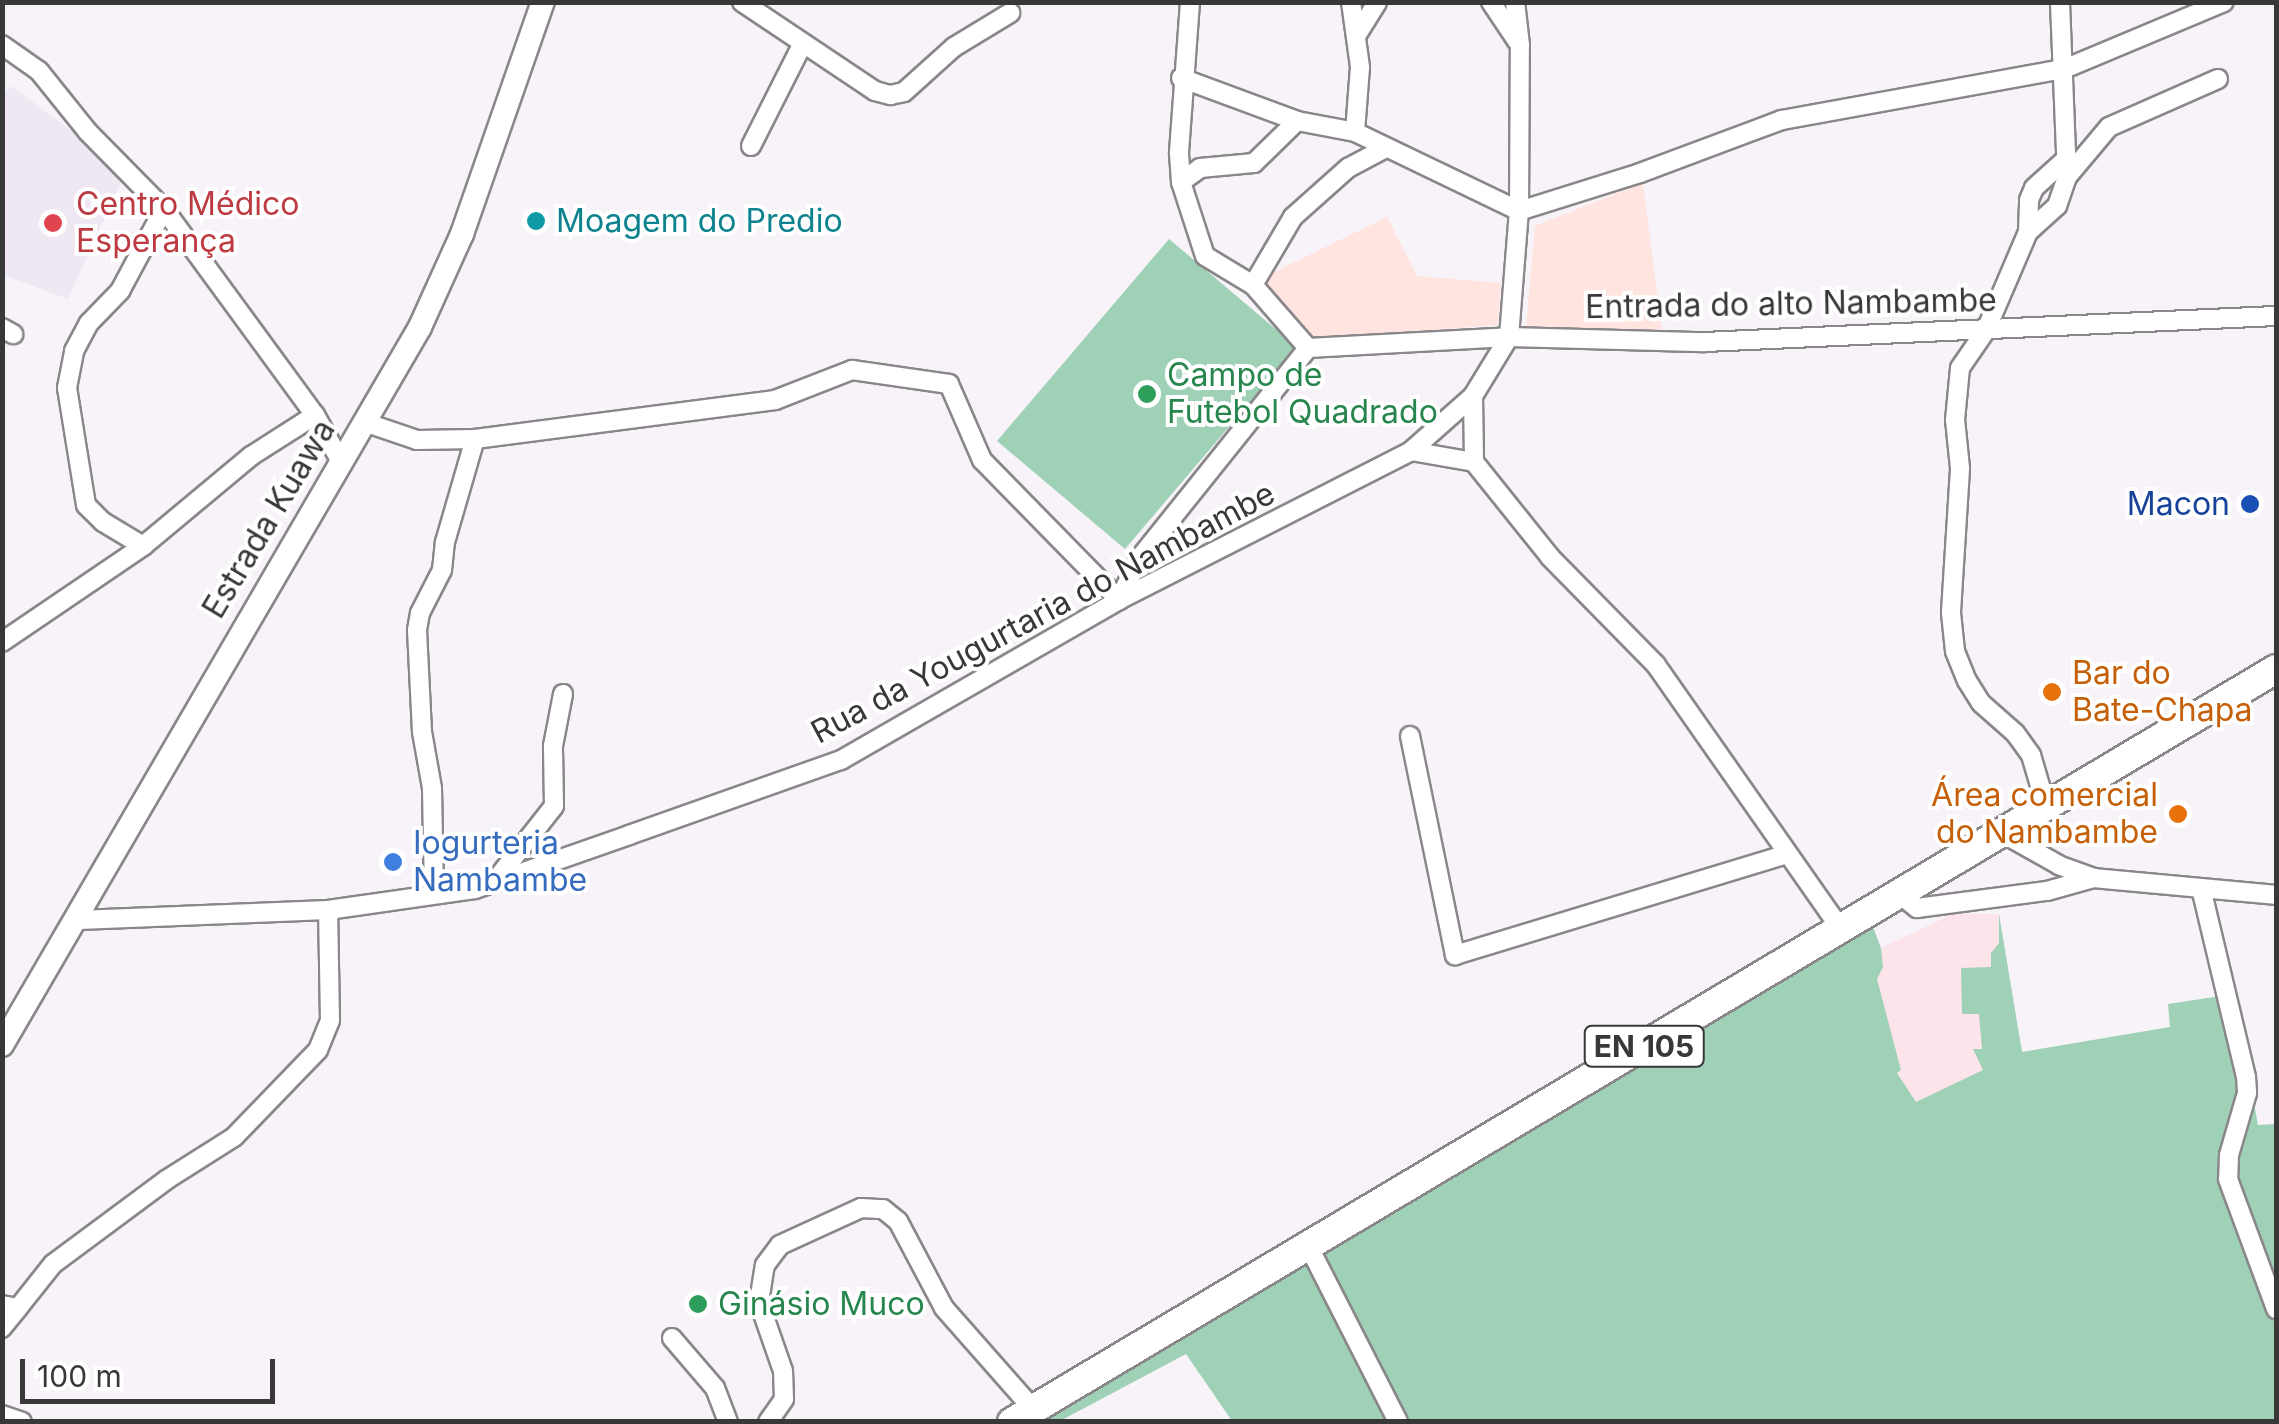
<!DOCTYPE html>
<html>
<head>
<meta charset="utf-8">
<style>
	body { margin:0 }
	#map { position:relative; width:2279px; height:1424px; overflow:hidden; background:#f7f3f8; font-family:Inter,sans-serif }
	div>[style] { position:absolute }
	.built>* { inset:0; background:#efe7f2 }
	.industrial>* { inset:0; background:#ffe4e0 }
	.education>* { inset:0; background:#fde3ea }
	.green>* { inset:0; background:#9fd1b7 }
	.roads { filter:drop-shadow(2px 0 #8a878b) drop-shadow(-2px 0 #8a878b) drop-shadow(0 2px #8a878b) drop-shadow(0 -2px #8a878b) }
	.street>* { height:18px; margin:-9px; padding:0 9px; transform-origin:9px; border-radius:9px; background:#fff }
	.secondary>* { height:22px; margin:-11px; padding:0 11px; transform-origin:11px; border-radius:11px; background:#fff }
	.primary>* { height:28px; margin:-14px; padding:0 14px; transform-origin:14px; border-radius:14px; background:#fff }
	.dots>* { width:28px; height:28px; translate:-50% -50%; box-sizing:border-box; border:5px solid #fff; border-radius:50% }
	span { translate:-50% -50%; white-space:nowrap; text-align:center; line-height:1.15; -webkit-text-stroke:8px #fff; paint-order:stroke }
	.shield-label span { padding:2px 8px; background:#fff; border:2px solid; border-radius:8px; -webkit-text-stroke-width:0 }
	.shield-label { font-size:30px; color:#393839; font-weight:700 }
	.health-label { font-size:32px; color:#be3a42 }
	.left { translate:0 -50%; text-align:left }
	.culture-label { font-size:32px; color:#0d838f }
	.street-label { font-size:32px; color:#393839 }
	.leisure-label { font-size:32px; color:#27864d }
	.transit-label { font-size:32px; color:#164399 }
	.right { translate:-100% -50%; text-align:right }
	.food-label { font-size:32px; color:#c56008 }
	.shop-label { font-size:32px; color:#366cbe }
	.frame { position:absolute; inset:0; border:5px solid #393839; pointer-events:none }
	.scale { position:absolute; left:20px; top:1359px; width:255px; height:45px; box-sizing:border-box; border:5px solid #393839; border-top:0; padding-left:12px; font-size:30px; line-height:35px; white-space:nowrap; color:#393839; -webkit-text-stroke:8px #fff; paint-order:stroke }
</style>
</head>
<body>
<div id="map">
	<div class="built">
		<i style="clip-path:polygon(11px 86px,126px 171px,68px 299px,3px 275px,2px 95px)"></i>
	</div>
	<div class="industrial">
		<i style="clip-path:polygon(1643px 183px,1662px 332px,1526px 327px,1535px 226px)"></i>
		<i style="clip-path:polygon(1387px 217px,1417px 276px,1501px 283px,1498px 325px,1312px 339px,1262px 278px)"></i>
	</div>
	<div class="education">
		<i style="clip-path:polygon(1953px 914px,1999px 914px,2022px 1052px,1916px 1102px,1897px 1073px,1877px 979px,1883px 967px,1881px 948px)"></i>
	</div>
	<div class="green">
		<i style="clip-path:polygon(1169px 239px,1297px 347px,1125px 549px,997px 441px)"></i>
		<i style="clip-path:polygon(1999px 914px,2022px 1052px,2170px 1027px,2168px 1004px,2234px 994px,2258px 1125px,2276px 1124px,2276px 1421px,1232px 1421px,1186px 1354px,1060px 1421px,1036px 1422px,1872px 924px,1881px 948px,1883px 967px,1877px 979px,1901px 1070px,1897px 1073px,1916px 1102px,1983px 1070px,1973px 1049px,1982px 1049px,1979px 1014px,1962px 1014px,1961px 968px,1991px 967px,1991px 953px,1999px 943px)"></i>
	</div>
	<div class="roads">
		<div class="street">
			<i style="left:742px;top:2px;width:160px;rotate:33.8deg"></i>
			<i style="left:875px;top:91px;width:16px;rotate:15deg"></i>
			<i style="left:890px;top:95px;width:14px;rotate:-12deg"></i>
			<i style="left:904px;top:92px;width:67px;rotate:-42deg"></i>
			<i style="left:954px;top:47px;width:66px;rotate:-31.3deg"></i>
			<i style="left:1351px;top:2px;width:66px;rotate:82.1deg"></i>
			<i style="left:1360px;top:67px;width:65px;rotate:94.4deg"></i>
			<i style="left:1491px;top:2px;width:47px;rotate:56.3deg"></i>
			<i style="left:1358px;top:33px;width:36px;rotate:-58deg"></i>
			<i style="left:2px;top:45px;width:45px;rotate:35.1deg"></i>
			<i style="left:39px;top:71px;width:78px;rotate:51.2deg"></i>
			<i style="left:88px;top:132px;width:108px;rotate:45.4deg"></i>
			<i style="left:164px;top:209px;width:255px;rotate:53.8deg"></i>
			<i style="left:315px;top:415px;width:51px;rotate:60.9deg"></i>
			<i style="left:1181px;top:78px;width:124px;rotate:20.3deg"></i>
			<i style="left:1297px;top:121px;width:59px;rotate:10.7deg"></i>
			<i style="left:1355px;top:132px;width:182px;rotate:25.7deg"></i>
			<i style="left:1519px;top:211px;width:127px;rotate:-17.4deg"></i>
			<i style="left:1640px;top:173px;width:152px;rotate:-20.5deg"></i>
			<i style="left:1782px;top:120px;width:287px;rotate:-10.3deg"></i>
			<i style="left:2064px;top:69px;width:173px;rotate:-22.7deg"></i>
			<i style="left:751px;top:146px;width:115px;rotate:-63.2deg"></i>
			<i style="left:2067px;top:177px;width:65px;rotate:-50deg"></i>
			<i style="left:2109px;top:127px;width:119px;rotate:-23.8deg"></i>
			<i style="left:1181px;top:182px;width:24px;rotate:-36deg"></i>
			<i style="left:1200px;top:168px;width:54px;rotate:-5.3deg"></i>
			<i style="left:1254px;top:163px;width:60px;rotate:-44.3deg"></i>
			<i style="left:2028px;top:232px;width:32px;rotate:-88deg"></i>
			<i style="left:2029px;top:200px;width:13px;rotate:-67deg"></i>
			<i style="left:2034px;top:188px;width:43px;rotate:-42.2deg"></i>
			<i style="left:1253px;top:285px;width:79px;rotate:-59.5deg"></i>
			<i style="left:1293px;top:217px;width:74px;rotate:-41.7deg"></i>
			<i style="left:1348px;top:168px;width:40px;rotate:-28deg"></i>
			<i style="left:2px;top:328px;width:13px;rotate:29deg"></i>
			<i style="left:1308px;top:348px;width:201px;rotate:-3.1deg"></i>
			<i style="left:1509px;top:337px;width:196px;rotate:1.5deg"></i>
			<i style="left:1705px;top:342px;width:572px;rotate:-2.61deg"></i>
			<i style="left:1473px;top:396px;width:66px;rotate:89.1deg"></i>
			<i style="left:1474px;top:462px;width:122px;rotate:51.3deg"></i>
			<i style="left:1550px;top:557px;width:151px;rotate:45.5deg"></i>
			<i style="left:1656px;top:665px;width:321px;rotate:55deg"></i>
			<i style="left:364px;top:422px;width:56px;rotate:18.8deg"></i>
			<i style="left:417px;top:440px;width:58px;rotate:-1deg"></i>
			<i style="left:475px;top:439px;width:303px;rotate:-7.4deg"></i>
			<i style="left:775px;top:400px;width:83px;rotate:-21.3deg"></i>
			<i style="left:852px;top:370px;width:98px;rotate:8.2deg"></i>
			<i style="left:949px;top:384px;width:83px;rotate:66.5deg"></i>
			<i style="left:982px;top:460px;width:196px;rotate:45.6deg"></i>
			<i style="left:1119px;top:600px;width:46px;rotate:-64deg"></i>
			<i style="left:1139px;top:559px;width:270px;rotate:-51.3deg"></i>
			<i style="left:1308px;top:348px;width:84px;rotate:-131.1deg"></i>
			<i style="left:1253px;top:285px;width:56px;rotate:-148.9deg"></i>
			<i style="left:1205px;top:256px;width:78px;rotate:-108deg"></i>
			<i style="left:1181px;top:182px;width:30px;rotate:-94deg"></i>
			<i style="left:1179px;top:152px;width:150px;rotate:-85.8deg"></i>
			<i style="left:1411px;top:451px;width:64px;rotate:9.9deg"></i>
			<i style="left:143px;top:546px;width:47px;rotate:-149deg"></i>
			<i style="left:103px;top:522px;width:24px;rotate:-135deg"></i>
			<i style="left:86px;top:505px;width:119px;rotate:-99.2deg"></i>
			<i style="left:67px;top:388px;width:38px;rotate:-79deg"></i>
			<i style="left:74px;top:351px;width:32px;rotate:-62deg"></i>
			<i style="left:89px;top:323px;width:45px;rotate:-45.9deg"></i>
			<i style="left:120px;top:291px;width:93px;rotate:-61.8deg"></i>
			<i style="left:2px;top:642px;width:171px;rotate:-34.2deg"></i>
			<i style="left:143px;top:546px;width:141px;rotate:-39.8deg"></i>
			<i style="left:251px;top:456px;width:76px;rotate:-32.6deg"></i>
			<i style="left:1410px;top:736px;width:224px;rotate:78.4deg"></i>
			<i style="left:1455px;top:955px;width:347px;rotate:-16.9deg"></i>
			<i style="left:2046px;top:806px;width:53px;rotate:-106.4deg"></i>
			<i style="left:2031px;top:755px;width:27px;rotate:-126deg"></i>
			<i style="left:2015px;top:733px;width:45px;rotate:-138.6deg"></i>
			<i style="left:1981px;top:703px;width:26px;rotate:-122deg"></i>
			<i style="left:1967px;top:681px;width:32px;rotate:-112deg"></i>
			<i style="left:1955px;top:651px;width:39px;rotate:-96deg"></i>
			<i style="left:1951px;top:612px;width:144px;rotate:-86.4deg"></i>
			<i style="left:1960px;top:468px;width:48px;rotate:-95.9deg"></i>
			<i style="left:1955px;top:420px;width:52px;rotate:-84.5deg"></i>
			<i style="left:1960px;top:368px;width:46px;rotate:-55.6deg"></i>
			<i style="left:1986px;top:330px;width:107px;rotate:-66.8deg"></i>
			<i style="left:2028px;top:232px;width:39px;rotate:-42deg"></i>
			<i style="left:2057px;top:206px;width:31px;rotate:-71deg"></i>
			<i style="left:2067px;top:177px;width:175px;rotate:-92.3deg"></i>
			<i style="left:2094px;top:878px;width:183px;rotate:5.3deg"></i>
			<i style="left:495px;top:881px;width:95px;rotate:-51.8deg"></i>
			<i style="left:554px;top:806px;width:60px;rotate:-91deg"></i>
			<i style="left:553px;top:746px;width:53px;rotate:-79.1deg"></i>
			<i style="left:2201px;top:888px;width:194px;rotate:76.6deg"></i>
			<i style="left:2246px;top:1077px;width:16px;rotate:86deg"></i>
			<i style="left:2247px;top:1093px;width:65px;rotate:106.2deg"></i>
			<i style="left:2229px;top:1155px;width:24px;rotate:92deg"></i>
			<i style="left:2228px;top:1179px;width:139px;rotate:69.7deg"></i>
			<i style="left:434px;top:893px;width:105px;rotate:-91.1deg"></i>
			<i style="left:432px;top:788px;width:57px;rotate:-100.1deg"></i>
			<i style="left:422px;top:732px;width:102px;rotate:-92.8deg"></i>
			<i style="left:417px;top:630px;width:17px;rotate:-80deg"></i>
			<i style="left:420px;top:613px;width:48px;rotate:-62.9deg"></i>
			<i style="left:442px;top:570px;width:28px;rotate:-84deg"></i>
			<i style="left:445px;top:542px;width:107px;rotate:-73.8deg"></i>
			<i style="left:1899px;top:894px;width:23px;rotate:38deg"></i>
			<i style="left:1917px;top:908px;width:131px;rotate:-7.5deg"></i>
			<i style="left:2047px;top:891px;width:49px;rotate:-15.5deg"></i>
			<i style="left:2094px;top:878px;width:37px;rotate:-160deg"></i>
			<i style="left:2059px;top:865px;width:65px;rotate:-150.7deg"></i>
			<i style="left:79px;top:920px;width:249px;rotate:-2.3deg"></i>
			<i style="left:328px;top:910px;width:148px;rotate:-8.1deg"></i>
			<i style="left:475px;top:889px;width:163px;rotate:-19.3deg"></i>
			<i style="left:629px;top:835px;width:225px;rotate:-19.5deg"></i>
			<i style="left:841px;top:760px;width:321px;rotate:-29.9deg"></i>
			<i style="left:1119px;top:600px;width:328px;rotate:-27deg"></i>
			<i style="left:1411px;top:451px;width:83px;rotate:-41.6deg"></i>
			<i style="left:1473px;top:396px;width:69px;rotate:-58.6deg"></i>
			<i style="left:1509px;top:337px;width:126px;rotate:-85.5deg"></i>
			<i style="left:1519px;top:211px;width:166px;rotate:-89.7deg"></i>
			<i style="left:1520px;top:45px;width:43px;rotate:-96.6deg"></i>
			<i style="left:1309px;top:1247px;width:196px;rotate:63deg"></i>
			<i style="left:2px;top:1305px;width:16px;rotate:11deg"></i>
			<i style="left:18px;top:1308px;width:26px;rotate:129deg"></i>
			<i style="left:18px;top:1308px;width:56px;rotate:-51.5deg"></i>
			<i style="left:53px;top:1264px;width:141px;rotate:-36.6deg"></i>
			<i style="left:166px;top:1180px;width:80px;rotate:-32.3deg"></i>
			<i style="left:234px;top:1137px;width:121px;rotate:-46deg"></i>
			<i style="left:318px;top:1050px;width:31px;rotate:-68deg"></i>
			<i style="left:330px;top:1021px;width:111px;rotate:-91deg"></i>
			<i style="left:672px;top:1338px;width:66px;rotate:49.3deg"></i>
			<i style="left:715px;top:1388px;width:36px;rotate:69deg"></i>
			<i style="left:2px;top:1415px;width:21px;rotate:19deg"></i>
			<i style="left:768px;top:1422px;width:28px;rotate:-55deg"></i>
			<i style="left:784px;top:1399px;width:28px;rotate:-92deg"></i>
			<i style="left:783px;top:1371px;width:73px;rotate:-109.2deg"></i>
			<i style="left:759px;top:1302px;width:37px;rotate:-81deg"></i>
			<i style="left:765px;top:1265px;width:25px;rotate:-53deg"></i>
			<i style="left:780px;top:1245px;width:89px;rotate:-24.6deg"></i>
			<i style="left:861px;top:1208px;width:22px;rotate:3deg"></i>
			<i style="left:883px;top:1209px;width:19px;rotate:39deg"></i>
			<i style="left:898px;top:1221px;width:98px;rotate:62.1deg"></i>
			<i style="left:944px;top:1308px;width:135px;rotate:48.6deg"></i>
		</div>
		<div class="secondary">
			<i style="left:2px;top:1045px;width:831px;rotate:-59.79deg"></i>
			<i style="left:420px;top:327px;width:102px;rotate:-65.7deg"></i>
			<i style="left:462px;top:234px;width:246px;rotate:-70.8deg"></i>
		</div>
		<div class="primary">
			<i style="left:1012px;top:1422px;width:1471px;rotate:-30.78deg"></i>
		</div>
	</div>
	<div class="dots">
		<i style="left:536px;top:221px;background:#0f9aa8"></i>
		<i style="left:53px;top:223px;background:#e0444e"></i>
		<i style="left:1147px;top:394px;background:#2e9e5b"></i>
		<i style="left:2250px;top:504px;background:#1a4fb4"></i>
		<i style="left:2052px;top:692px;background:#e8710a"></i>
		<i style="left:2178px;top:814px;background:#e8710a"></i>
		<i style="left:393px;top:862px;background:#3f7fe0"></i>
		<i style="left:698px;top:1304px;background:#2e9e5b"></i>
	</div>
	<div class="shield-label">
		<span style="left:1644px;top:1046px">EN 105</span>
	</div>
	<div class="health-label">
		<span class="left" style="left:76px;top:223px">Centro Médico<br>Esperança</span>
	</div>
	<div class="culture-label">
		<span class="left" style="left:556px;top:221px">Moagem do Predio</span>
	</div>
	<div class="street-label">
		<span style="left:1791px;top:304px;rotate:-1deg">Entrada do alto Nambambe</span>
		<span style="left:269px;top:519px;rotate:-59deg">Estrada Kuawa</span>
		<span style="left:1043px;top:613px;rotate:-28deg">Rua da Yougurtaria do Nambambe</span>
	</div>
	<div class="leisure-label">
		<span class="left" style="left:1167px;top:394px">Campo de<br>Futebol Quadrado</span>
		<span class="left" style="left:718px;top:1304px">Ginásio Muco</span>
	</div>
	<div class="transit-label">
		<span class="right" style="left:2230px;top:504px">Macon</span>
	</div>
	<div class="food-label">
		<span class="left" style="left:2072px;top:692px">Bar do<br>Bate-Chapa</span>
		<span class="right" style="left:2158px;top:814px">Área comercial<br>do Nambambe</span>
	</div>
	<div class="shop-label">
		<span class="left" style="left:413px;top:862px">Iogurteria<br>Nambambe</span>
	</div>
	<div class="frame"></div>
	<div class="scale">100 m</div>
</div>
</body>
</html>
